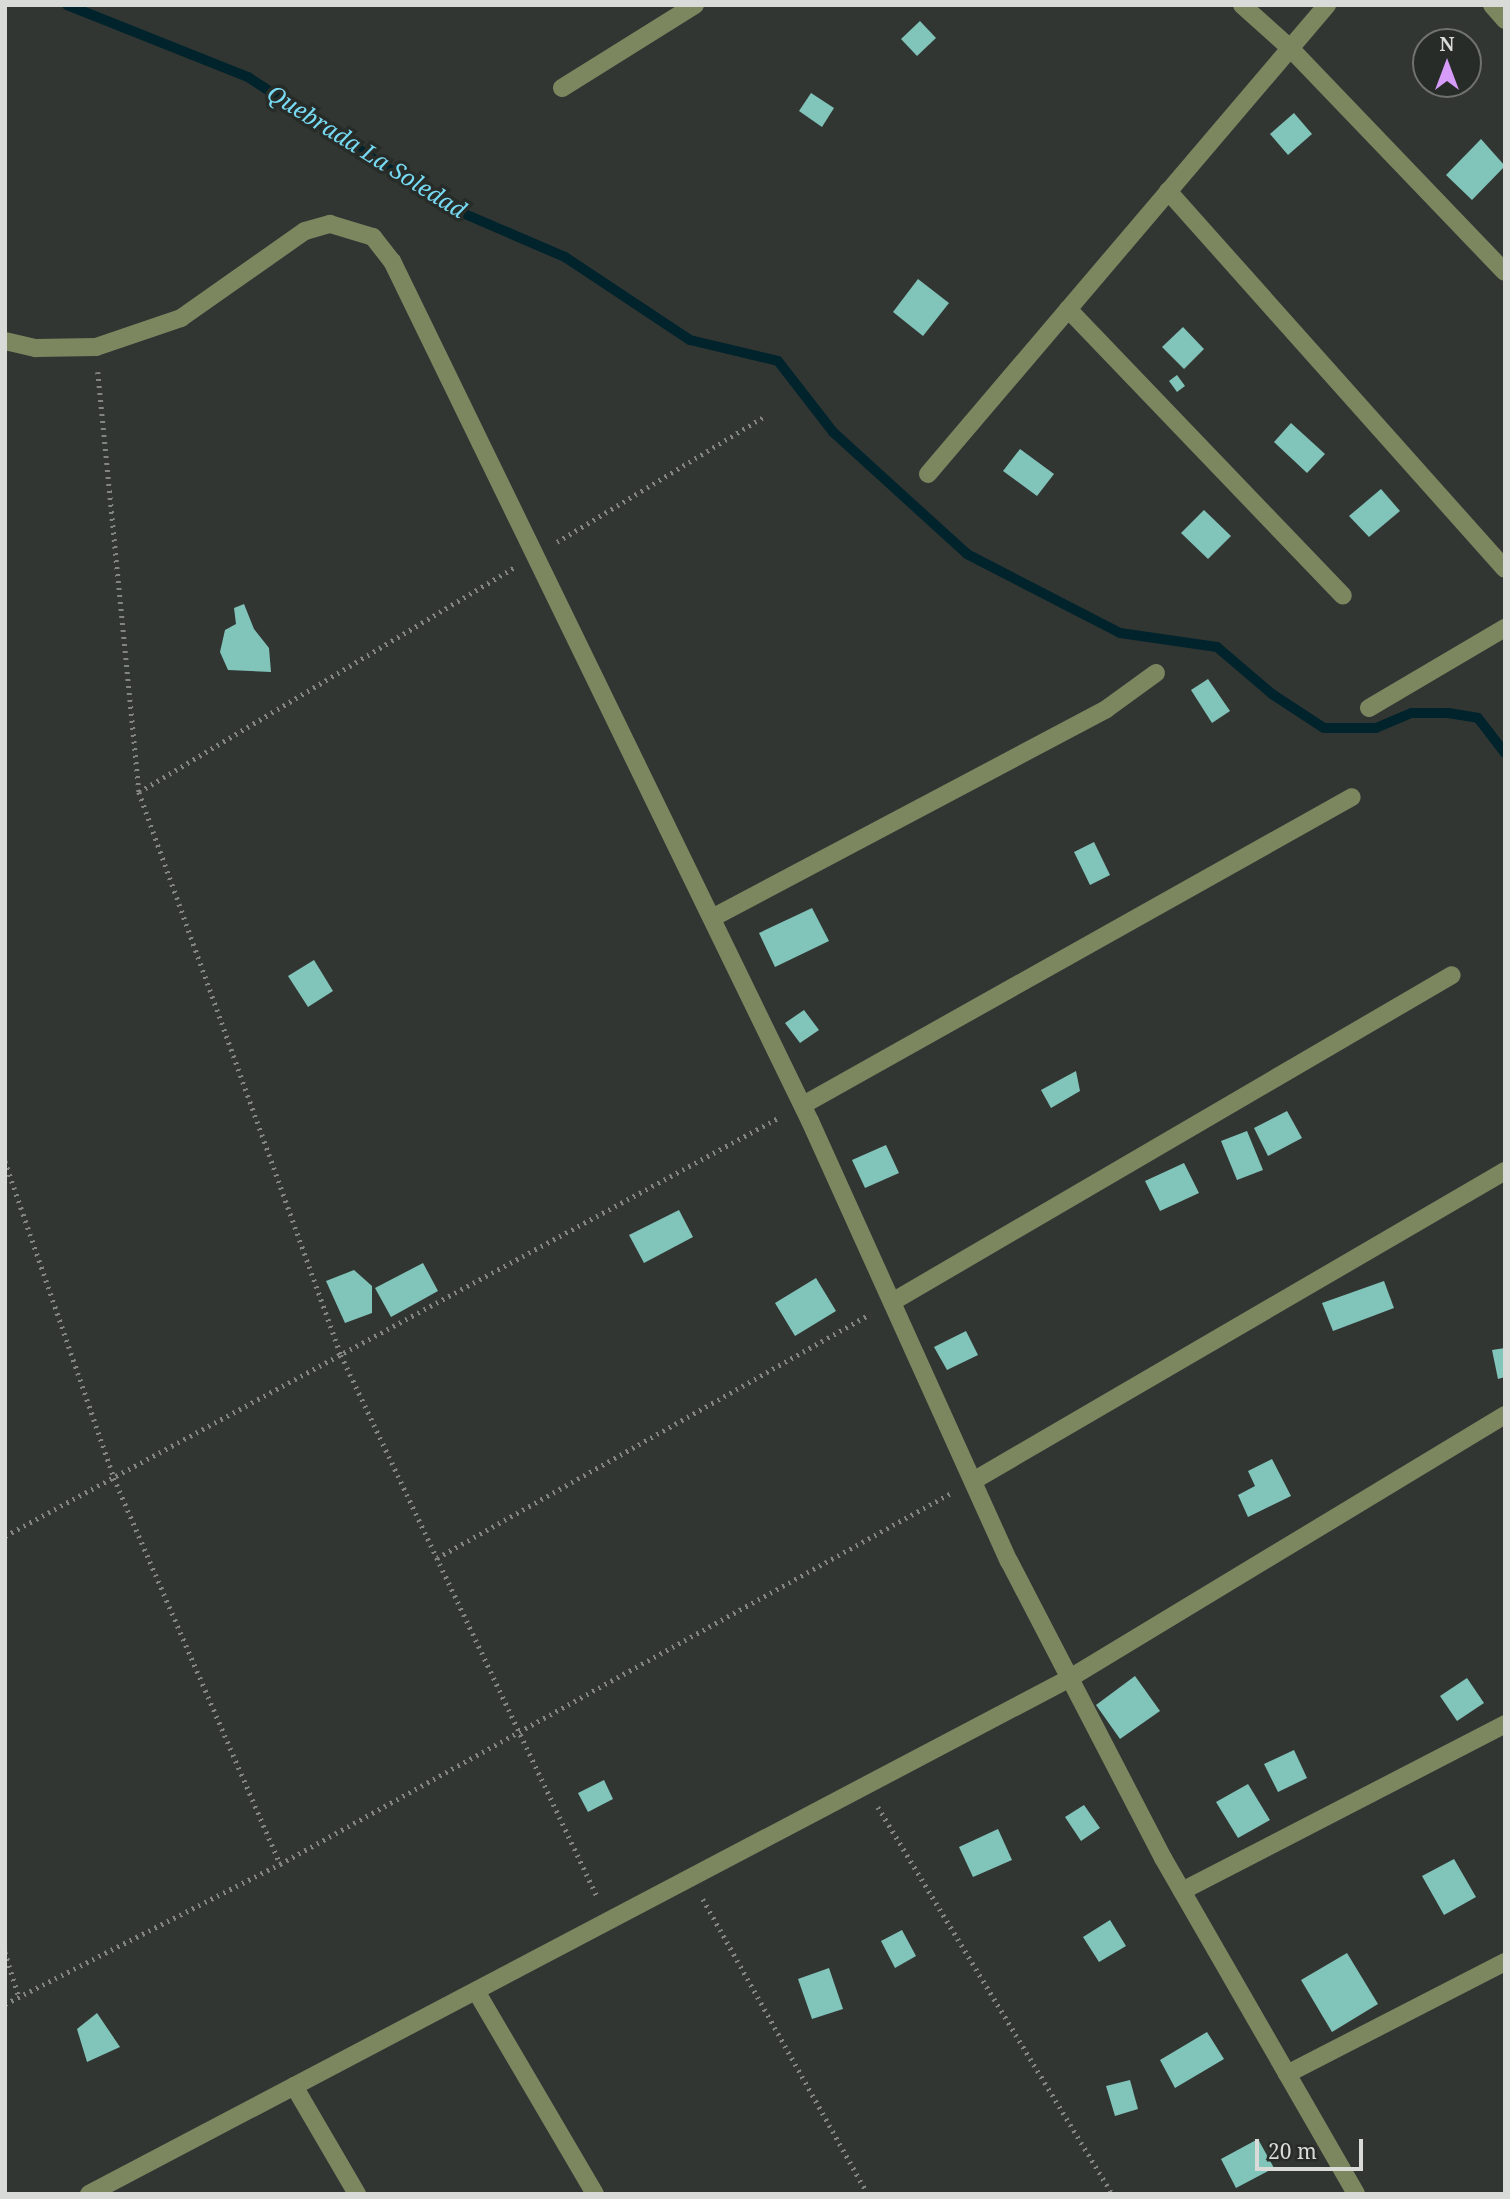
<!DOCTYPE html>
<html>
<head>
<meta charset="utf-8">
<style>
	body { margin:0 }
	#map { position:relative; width:1510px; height:2199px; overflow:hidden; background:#323633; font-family:"Noto Serif",serif }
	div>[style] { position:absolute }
	.stream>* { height:10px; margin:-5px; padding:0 5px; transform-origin:5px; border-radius:5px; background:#01242c }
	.building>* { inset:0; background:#81c4ba }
	.path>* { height:4.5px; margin-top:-2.25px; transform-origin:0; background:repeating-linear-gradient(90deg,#828583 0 2px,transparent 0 7px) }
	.minor>* { height:18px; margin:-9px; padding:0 9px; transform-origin:9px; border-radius:9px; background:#7c8760 }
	span { translate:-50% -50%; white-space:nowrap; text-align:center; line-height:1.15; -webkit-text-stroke:7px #282c29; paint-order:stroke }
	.water-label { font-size:23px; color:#77daf3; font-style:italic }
	.frame { position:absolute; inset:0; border:7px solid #d9dbd9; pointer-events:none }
	.north { position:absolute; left:1412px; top:28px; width:70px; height:70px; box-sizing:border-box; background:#282c29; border:2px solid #6f726f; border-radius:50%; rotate:0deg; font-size:19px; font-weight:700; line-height:28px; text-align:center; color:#d9dbd9 }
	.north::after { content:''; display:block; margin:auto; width:24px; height:32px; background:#d79bf9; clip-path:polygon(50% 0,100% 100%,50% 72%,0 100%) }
	.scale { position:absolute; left:1255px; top:2139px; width:108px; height:32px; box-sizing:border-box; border:4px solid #d9dbd9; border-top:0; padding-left:9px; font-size:21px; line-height:24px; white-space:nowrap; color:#d9dbd9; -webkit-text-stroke:5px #282c29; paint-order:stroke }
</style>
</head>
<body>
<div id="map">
	<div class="stream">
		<i style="left:67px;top:5px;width:195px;rotate:21.7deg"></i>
		<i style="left:248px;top:77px;width:234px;rotate:33.1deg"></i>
		<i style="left:444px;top:205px;width:132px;rotate:23.3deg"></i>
		<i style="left:565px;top:257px;width:150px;rotate:33.6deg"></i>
		<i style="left:690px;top:340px;width:90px;rotate:13.4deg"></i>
		<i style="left:778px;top:361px;width:90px;rotate:52.2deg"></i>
		<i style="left:833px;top:432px;width:181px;rotate:42.3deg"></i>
		<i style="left:967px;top:554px;width:172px;rotate:27.3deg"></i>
		<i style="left:1120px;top:633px;width:98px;rotate:8.2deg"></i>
		<i style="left:1217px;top:647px;width:72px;rotate:40.5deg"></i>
		<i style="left:1272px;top:694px;width:62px;rotate:33.2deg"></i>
		<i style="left:1324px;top:728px;width:52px"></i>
		<i style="left:1376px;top:728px;width:39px;rotate:-23deg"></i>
		<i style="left:1412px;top:713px;width:36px"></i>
		<i style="left:1448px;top:713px;width:30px;rotate:9deg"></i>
		<i style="left:1478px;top:718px;width:44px;rotate:52.4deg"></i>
	</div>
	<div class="building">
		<i style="clip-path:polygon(920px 21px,936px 38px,917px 56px,901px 39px)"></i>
		<i style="clip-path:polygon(811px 93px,834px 108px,822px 127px,799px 111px)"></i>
		<i style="clip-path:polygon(1294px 113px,1312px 134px,1288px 155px,1270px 134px)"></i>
		<i style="clip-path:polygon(1481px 139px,1505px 166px,1472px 200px,1446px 175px)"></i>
		<i style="clip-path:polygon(918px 279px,949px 303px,923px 336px,893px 312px)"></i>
		<i style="clip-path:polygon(1183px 327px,1204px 349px,1184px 369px,1162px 347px)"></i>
		<i style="clip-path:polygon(1177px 375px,1185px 386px,1177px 392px,1169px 381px)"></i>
		<i style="clip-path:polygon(1291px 423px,1325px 454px,1307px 473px,1274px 442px)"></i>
		<i style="clip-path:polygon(1020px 449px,1054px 474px,1037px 496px,1003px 471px)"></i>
		<i style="clip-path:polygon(1381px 489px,1400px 511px,1369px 537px,1349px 516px)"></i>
		<i style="clip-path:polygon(1204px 510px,1231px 536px,1208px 559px,1181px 533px)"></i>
		<i style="clip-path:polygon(244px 604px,254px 629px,269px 648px,271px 672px,228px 670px,220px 652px,225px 630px,236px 624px,234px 608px)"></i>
		<i style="clip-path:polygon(1208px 679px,1230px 711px,1212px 723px,1191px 690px)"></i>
		<i style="clip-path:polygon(1094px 842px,1110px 875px,1090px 885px,1074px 852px)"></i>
		<i style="clip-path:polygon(812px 908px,829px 941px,775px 967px,759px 933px)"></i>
		<i style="clip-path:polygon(314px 960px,333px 991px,308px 1007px,288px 976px)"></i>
		<i style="clip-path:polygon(804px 1010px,819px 1030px,800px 1043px,785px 1023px)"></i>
		<i style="clip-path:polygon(1076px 1071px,1080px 1091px,1051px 1108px,1041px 1090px)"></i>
		<i style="clip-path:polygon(1287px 1111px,1302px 1138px,1268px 1156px,1254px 1128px)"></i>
		<i style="clip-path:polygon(1247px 1131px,1263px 1170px,1237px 1180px,1221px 1141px)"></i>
		<i style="clip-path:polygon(886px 1145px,899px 1173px,865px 1188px,852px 1160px)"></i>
		<i style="clip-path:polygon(1184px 1163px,1199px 1193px,1160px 1211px,1145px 1181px)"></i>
		<i style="clip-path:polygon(679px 1210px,693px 1237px,644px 1263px,629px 1235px)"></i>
		<i style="clip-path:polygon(423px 1263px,438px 1291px,391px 1317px,375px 1288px)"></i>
		<i style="clip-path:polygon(354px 1270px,372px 1286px,372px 1313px,345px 1323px,326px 1281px)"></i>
		<i style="clip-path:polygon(816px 1278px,836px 1311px,795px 1336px,775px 1303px)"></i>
		<i style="clip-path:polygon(1384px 1281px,1394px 1308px,1333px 1331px,1322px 1303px)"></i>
		<i style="clip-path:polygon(966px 1331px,978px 1355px,947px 1370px,934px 1347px)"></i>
		<i style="clip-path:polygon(1505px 1348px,1505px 1377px,1498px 1379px,1492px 1350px)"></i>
		<i style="clip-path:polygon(1272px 1459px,1291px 1496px,1248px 1517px,1238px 1495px,1255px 1486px,1248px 1471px)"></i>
		<i style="clip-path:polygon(1135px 1676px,1160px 1711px,1120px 1739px,1096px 1705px)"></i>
		<i style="clip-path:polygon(1467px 1678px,1484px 1703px,1457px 1721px,1440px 1696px)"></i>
		<i style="clip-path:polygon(1294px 1750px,1307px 1778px,1278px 1792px,1264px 1764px)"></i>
		<i style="clip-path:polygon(604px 1780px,613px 1799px,588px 1812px,578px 1793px)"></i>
		<i style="clip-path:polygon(1248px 1784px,1270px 1820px,1238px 1838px,1216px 1802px)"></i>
		<i style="clip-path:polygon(1084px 1805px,1100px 1828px,1081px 1841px,1065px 1817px)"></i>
		<i style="clip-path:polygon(998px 1829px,1012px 1860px,973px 1877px,959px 1847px)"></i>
		<i style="clip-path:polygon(1454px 1859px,1476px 1897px,1444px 1915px,1422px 1876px)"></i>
		<i style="clip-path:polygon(1110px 1920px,1126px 1946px,1099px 1962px,1083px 1937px)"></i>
		<i style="clip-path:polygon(902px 1930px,916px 1956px,895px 1968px,881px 1941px)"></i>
		<i style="clip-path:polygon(1347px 1953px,1378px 2004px,1332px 2032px,1301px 1980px)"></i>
		<i style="clip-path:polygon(829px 1968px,843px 2009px,812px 2019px,798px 1979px)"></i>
		<i style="clip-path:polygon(97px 2013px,120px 2047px,87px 2062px,77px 2029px)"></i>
		<i style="clip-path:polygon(1207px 2032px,1224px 2059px,1175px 2088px,1160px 2060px)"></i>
		<i style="clip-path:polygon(1130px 2080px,1138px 2109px,1115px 2116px,1106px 2086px)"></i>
		<i style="clip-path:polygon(1258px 2139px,1274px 2168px,1236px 2188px,1221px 2159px)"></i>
	</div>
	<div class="path">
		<i style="left:98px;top:372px;width:422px;rotate:84.4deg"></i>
		<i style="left:139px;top:792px;width:598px;rotate:70.26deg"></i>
		<i style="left:341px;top:1355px;width:599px;rotate:64.68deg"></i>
		<i style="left:557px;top:542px;width:241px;rotate:-31.2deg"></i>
		<i style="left:139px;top:792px;width:437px;rotate:-30.9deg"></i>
		<i style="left:5px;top:1161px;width:335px;rotate:71deg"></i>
		<i style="left:114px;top:1478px;width:420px;rotate:66.7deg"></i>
		<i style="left:280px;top:1864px;width:767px;rotate:-28.94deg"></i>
		<i style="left:5px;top:1536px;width:881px;rotate:-28.4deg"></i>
		<i style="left:437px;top:1558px;width:497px;rotate:-29.4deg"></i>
		<i style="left:878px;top:1807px;width:452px;rotate:58.8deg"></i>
		<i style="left:703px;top:1899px;width:338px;rotate:60.8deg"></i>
		<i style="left:5px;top:1952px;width:47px;rotate:72.7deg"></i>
		<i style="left:5px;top:2004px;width:309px;rotate:-27deg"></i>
	</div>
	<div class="minor">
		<i style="left:1242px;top:5px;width:64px;rotate:41.9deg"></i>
		<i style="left:1290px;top:48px;width:310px;rotate:46.2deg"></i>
		<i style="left:1492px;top:5px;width:20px;rotate:49deg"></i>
		<i style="left:562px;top:88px;width:157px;rotate:-32deg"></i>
		<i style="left:1168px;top:191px;width:506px;rotate:48.28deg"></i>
		<i style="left:1068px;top:309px;width:397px;rotate:46.2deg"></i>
		<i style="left:5px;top:341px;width:32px;rotate:13deg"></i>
		<i style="left:36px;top:348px;width:60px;rotate:-1deg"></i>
		<i style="left:96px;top:347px;width:90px;rotate:-18.8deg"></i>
		<i style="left:181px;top:318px;width:151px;rotate:-35.1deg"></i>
		<i style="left:305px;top:231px;width:26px;rotate:-16deg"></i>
		<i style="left:330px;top:224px;width:45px;rotate:16.8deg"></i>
		<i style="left:373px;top:237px;width:31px;rotate:52deg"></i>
		<i style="left:392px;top:261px;width:956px;rotate:64.08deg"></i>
		<i style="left:810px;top:1121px;width:483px;rotate:65.7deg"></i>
		<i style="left:1009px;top:1561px;width:335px;rotate:62.6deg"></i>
		<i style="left:1163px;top:1858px;width:387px;rotate:60.1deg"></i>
		<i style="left:928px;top:474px;width:616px;rotate:-49.61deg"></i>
		<i style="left:1369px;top:708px;width:158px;rotate:-30.5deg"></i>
		<i style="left:712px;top:918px;width:445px;rotate:-27.9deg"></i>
		<i style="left:1105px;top:710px;width:63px;rotate:-36deg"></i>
		<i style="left:803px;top:1105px;width:629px;rotate:-29.29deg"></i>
		<i style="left:892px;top:1302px;width:648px;rotate:-30.28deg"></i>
		<i style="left:973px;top:1481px;width:616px;rotate:-30.23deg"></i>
		<i style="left:1182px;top:1891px;width:364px;rotate:-27.3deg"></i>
		<i style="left:476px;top:1991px;width:235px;rotate:59.6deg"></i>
		<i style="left:1287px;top:2074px;width:245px;rotate:-27.2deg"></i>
		<i style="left:294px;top:2086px;width:125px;rotate:59.7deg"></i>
		<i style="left:89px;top:2194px;width:1108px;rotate:-27.74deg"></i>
		<i style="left:1070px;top:1678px;width:508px;rotate:-31.16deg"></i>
	</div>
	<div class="water-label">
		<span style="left:367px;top:151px;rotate:32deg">Quebrada La Soledad</span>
	</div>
	<div class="frame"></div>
	<div class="north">N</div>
	<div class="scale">20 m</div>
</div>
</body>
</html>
